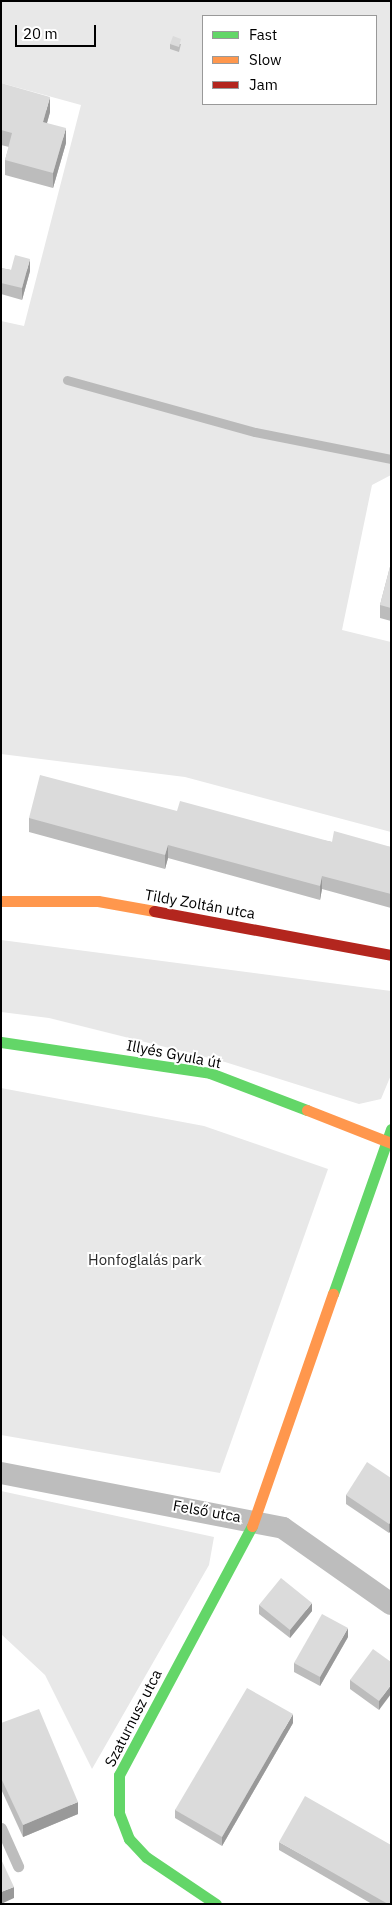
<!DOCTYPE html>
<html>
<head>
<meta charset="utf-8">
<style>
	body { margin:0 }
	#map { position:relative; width:392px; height:1905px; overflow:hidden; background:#fff; font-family:"IBM Plex Sans",sans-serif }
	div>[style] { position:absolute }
	.green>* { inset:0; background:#e8e8e8 }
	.stream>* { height:9px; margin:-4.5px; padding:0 4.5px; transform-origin:4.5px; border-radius:4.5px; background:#bababa }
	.lane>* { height:11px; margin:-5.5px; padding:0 5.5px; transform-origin:5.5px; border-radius:5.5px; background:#bdbdbd }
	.street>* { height:22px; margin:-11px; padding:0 11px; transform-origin:11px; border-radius:11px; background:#bdbdbd }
	.fast>* { height:11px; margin:-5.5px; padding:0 5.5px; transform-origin:5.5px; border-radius:5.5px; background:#63d668 }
	.slow>* { height:11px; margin:-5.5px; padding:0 5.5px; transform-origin:5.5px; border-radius:5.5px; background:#ff974d }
	.jam>* { height:11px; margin:-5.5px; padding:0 5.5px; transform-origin:5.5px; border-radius:5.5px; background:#b3261e }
	.wall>* { inset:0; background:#bcbcbc }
	.shaded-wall>* { inset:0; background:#999 }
	.building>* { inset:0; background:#dbdbdb }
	span { translate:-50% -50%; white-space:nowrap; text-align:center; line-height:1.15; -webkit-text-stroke:4px #fff; paint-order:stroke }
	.street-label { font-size:15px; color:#000 }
	.park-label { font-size:15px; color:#2c2c2c }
	.frame { position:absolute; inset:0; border:2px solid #000; pointer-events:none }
	.legend { position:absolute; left:202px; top:15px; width:175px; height:90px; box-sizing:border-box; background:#fff; border:1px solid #999; margin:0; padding:6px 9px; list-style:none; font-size:15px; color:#000 }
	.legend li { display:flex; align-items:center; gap:10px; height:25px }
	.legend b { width:25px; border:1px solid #999 }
	.scale { position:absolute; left:15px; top:25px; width:81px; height:22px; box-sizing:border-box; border:2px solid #000; border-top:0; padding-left:6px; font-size:15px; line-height:18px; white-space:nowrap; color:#000; -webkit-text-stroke:4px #fff; paint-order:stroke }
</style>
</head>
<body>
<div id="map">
	<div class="green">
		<i style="clip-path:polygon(evenodd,1px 1px,391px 1px,391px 475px,372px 485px,342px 630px,391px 642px,391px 832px,185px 777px,1px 754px,1px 321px,24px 326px,81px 105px,1px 83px,1px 1px,203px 16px,376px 16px,376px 104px,203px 104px,203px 16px)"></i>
		<i style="clip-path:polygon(1px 940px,391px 991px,391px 1075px,381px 1099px,359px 1104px,225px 1062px,49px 1018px,1px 1012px)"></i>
		<i style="clip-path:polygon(1px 1088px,204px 1126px,328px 1169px,220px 1473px,1px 1435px)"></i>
		<i style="clip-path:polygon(1px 1491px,214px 1537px,209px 1565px,92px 1769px,45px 1675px,1px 1634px)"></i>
	</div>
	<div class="stream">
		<i style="left:67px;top:380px;width:195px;rotate:15.5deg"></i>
		<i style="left:255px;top:432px;width:139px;rotate:11.2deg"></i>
	</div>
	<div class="lane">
		<i style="left:1px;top:1828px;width:42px;rotate:65.9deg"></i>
	</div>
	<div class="street">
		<i style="left:1px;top:1473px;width:287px;rotate:11deg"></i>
		<i style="left:283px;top:1528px;width:132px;rotate:35.1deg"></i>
	</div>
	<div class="fast">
		<i style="left:1px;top:1042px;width:211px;rotate:8.4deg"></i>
		<i style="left:210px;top:1073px;width:104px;rotate:20.9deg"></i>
		<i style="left:333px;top:1294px;width:175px;rotate:-70.6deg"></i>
		<i style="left:216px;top:1904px;width:84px;rotate:-146.1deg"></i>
		<i style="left:146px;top:1857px;width:25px;rotate:-133deg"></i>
		<i style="left:129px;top:1839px;width:28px;rotate:-111deg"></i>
		<i style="left:119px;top:1813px;width:38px;rotate:-90deg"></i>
		<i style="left:119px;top:1775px;width:282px;rotate:-61.9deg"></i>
	</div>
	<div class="slow">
		<i style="left:1px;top:901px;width:97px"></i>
		<i style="left:98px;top:901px;width:57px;rotate:10.1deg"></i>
		<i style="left:307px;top:1110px;width:90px;rotate:21.4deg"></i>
		<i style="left:252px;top:1526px;width:246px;rotate:-70.8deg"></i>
	</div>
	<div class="jam">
		<i style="left:154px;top:911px;width:241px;rotate:10.5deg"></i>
	</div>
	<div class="wall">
		<i style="clip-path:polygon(170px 44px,181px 44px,179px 52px,170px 49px)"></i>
		<i style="clip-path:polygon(1px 83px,50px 112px,47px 123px,66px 143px,53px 188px,5px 175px,5px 160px,9px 147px,1px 145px)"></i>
		<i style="clip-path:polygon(1px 268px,11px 270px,30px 271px,22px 300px,1px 294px)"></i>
		<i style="clip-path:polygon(391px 563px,391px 621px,380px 618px,380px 605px)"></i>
		<i style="clip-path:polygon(177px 811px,332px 842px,391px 847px,391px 908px,322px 889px,320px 900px,168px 858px,165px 869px,29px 832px,29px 818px)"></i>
		<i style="clip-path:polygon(391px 1478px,391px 1530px,389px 1533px,346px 1504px,346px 1495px)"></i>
		<i style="clip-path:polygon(259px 1605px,312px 1611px,290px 1638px,259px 1614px)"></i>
		<i style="clip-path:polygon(348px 1637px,320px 1686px,294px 1672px,294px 1663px)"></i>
		<i style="clip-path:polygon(391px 1662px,379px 1710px,350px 1689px,350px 1680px)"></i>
		<i style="clip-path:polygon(1px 1723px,78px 1814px,23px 1837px,1px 1789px)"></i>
		<i style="clip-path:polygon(293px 1723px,222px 1846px,175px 1818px,175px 1810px)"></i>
		<i style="clip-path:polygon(279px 1842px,391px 1904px,372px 1904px,279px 1850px)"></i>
	</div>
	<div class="shaded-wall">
		<i style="clip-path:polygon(50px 97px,50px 112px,43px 137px,43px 122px)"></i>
		<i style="clip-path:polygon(66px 128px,66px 143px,53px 188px,53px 173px)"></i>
		<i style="clip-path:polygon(30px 259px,30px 271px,22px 300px,22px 288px)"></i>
		<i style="clip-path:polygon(168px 845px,168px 858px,165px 869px,165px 855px)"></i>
		<i style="clip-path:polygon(322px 876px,322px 889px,320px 900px,320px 886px)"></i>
		<i style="clip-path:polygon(391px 1522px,391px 1530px,389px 1533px,389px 1524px)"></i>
		<i style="clip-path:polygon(312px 1603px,312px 1611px,290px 1638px,290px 1630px)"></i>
		<i style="clip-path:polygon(348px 1628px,348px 1637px,320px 1686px,320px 1677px)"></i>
		<i style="clip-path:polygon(391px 1685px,391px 1694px,379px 1710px,379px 1701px)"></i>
		<i style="clip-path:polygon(293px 1714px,293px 1723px,222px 1846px,222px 1837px)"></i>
		<i style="clip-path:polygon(78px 1802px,78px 1814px,23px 1837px,23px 1825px)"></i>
		<i style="clip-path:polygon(14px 1887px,14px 1898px,1px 1904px,1px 1892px)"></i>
	</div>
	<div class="building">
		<i style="clip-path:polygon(173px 36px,181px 39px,179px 47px,170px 44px)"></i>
		<i style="clip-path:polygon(1px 83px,50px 97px,43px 122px,66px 128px,53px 173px,5px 160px,12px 133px,1px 130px)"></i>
		<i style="clip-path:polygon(15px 255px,30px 259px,22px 288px,1px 283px,1px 268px,11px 270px)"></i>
		<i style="clip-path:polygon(391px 563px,391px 608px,380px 605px)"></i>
		<i style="clip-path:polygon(40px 775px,177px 811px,180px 801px,332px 842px,334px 831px,391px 847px,391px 894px,322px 876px,320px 886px,168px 845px,165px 855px,29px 818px)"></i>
		<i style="clip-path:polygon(367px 1462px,391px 1478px,391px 1522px,389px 1524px,346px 1495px)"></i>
		<i style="clip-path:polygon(281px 1578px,312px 1603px,290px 1630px,259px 1605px)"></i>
		<i style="clip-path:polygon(322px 1614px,348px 1628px,320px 1677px,294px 1663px)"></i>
		<i style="clip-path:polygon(373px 1649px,391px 1662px,391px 1685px,379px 1701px,350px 1680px)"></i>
		<i style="clip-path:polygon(247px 1688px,293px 1714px,222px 1837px,175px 1810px)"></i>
		<i style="clip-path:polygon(39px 1709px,78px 1802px,23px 1825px,1px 1778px,1px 1723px)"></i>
		<i style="clip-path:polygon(305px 1796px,391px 1845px,391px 1904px,388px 1904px,279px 1842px)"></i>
		<i style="clip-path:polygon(1px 1859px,14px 1887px,1px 1892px)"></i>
	</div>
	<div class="street-label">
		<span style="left:200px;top:904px;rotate:10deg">Tildy Zoltán utca</span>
		<span style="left:174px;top:1054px;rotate:11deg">Illyés Gyula út</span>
		<span style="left:207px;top:1511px;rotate:10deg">Felső utca</span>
		<span style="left:133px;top:1718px;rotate:-63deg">Szaturnusz utca</span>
	</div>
	<div class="park-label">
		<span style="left:145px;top:1260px">Honfoglalás park</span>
	</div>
	<div class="frame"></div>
	<ul class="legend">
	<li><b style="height:6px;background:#63d668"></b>Fast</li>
	<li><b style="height:6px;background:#ff974d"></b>Slow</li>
	<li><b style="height:6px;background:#b3261e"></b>Jam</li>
	</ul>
	<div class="scale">20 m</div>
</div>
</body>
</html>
